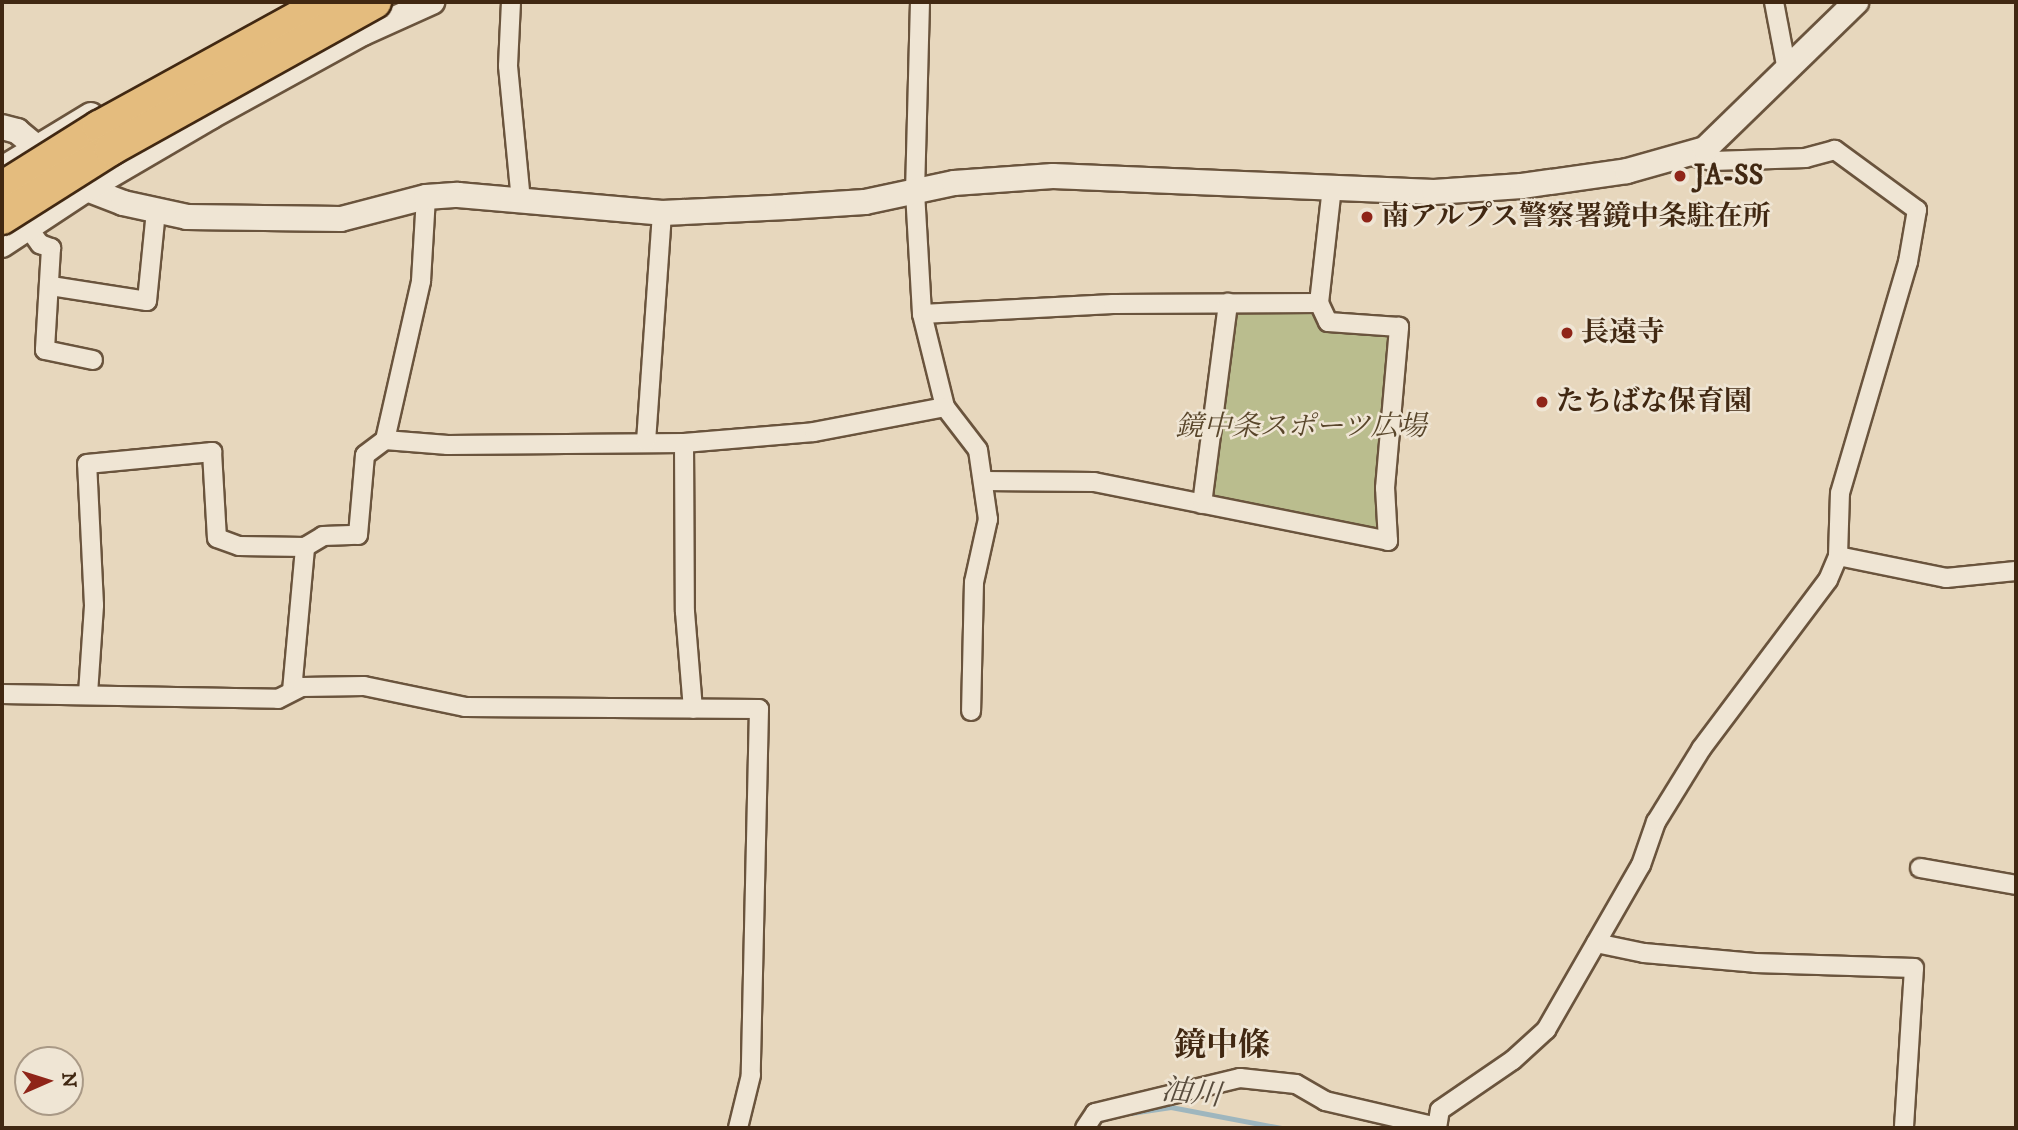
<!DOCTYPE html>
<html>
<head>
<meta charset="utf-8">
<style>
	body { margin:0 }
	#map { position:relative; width:2018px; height:1130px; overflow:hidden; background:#e7d7bd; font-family:"IM FELL DW Pica","Noto Serif JP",serif }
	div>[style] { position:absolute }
	.green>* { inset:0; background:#babd8e }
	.stream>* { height:4.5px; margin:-2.25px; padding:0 2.25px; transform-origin:2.25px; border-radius:2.25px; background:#9eb6be }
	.roads { filter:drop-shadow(2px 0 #6a543d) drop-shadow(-2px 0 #6a543d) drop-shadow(0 2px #6a543d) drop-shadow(0 -2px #6a543d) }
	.street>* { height:18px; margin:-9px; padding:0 9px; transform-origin:9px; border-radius:9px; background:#efe5d4 }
	.secondary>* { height:24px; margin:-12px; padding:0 12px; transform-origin:12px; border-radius:12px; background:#efe5d4 }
	.bridges { filter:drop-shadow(2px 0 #412812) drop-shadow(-2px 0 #412812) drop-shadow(0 2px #412812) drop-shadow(0 -2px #412812) }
	.highway-bridge>* { height:32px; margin:-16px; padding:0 16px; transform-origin:16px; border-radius:16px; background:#e4bc7e }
	.dots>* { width:19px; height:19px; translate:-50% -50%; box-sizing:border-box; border:4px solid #efe5d4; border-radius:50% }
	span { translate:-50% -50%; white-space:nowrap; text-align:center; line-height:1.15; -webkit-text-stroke:5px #efe5d4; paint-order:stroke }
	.poi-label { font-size:28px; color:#412812; font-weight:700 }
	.left { translate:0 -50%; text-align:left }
	.park-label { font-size:28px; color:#59462b; font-style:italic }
	.water-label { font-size:30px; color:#584c3d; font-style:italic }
	.quarter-label { font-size:32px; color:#412812; font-weight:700 }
	.frame { position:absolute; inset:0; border:4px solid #412812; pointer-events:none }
	.north { position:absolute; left:14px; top:1046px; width:70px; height:70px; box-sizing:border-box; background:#efe5d4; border:2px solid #a99986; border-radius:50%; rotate:87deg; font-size:19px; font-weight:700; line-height:28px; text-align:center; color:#412812 }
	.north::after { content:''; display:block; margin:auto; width:24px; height:32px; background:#8f2418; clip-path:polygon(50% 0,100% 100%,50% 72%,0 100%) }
</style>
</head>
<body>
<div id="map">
	<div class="green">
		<i style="clip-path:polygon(1228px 303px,1319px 303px,1328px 322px,1399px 327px,1379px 539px,1202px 504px)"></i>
	</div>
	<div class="stream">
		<i style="left:1131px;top:1113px;width:40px;rotate:-8.5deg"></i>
		<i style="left:1171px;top:1107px;width:112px;rotate:10.8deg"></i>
	</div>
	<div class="roads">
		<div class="street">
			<i style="left:511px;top:2px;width:64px;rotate:92.7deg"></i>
			<i style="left:508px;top:66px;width:135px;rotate:84.5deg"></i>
			<i style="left:920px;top:2px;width:190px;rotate:91.5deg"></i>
			<i style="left:915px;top:192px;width:122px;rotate:86.7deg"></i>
			<i style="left:922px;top:314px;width:96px;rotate:76.1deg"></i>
			<i style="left:945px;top:407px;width:54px;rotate:52.5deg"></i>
			<i style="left:978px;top:450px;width:70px;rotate:81.8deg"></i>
			<i style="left:988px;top:519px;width:65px;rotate:102.5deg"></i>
			<i style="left:974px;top:582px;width:129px;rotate:91.3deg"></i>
			<i style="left:1774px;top:2px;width:69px;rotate:79.2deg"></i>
			<i style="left:29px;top:229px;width:19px;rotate:54deg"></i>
			<i style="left:40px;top:244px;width:12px;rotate:20deg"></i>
			<i style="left:51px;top:248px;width:102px;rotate:93.4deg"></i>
			<i style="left:45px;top:350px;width:49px;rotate:11.8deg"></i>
			<i style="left:51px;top:286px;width:97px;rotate:8.9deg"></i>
			<i style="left:147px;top:301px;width:90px;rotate:-84.3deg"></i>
			<i style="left:922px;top:314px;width:191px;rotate:-3deg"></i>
			<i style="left:1113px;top:304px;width:206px;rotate:-0.3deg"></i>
			<i style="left:385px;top:440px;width:63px;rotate:4.5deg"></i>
			<i style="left:448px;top:445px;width:236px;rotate:-0.5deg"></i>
			<i style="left:684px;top:443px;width:130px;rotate:-4.8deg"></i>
			<i style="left:814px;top:432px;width:133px;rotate:-10.8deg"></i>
			<i style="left:646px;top:442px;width:230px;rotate:-86deg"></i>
			<i style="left:684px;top:443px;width:169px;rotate:89.7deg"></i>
			<i style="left:685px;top:612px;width:97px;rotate:85.3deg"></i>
			<i style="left:984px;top:481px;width:110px;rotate:0.5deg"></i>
			<i style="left:1094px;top:482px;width:300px;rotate:11.3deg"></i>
			<i style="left:1388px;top:541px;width:53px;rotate:-93.2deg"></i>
			<i style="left:1385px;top:488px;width:162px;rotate:-85deg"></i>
			<i style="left:1399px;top:327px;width:71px;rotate:-176deg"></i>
			<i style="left:1328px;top:322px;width:21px;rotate:-115deg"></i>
			<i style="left:1319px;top:303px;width:116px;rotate:-83.6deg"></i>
			<i style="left:1202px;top:504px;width:203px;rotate:-82.6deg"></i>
			<i style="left:1838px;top:556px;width:110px;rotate:11.5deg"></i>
			<i style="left:1946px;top:578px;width:70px;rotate:-5.7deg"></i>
			<i style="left:292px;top:691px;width:145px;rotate:-84.8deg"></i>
			<i style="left:305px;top:547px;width:21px;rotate:-31deg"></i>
			<i style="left:323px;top:536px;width:35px;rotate:-2deg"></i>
			<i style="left:358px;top:535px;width:80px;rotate:-85deg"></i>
			<i style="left:365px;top:455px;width:25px;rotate:-37deg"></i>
			<i style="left:385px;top:440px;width:163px;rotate:-77.2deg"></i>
			<i style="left:421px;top:281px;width:84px;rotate:-86.6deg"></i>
			<i style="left:2px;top:694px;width:276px;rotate:1deg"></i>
			<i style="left:278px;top:699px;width:27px;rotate:-27deg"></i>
			<i style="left:302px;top:687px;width:62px;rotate:-0.9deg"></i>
			<i style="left:364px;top:686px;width:103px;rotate:11.7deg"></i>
			<i style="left:465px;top:707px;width:294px;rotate:0.4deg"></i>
			<i style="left:759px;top:709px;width:366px;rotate:91.3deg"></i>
			<i style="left:751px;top:1075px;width:55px;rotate:103.8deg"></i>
			<i style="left:88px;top:694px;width:89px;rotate:-86.1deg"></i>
			<i style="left:94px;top:605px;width:141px;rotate:-92.8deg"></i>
			<i style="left:87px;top:464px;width:126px;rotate:-5.5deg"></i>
			<i style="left:212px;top:452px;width:86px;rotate:86.7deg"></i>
			<i style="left:217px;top:538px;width:23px;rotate:20deg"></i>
			<i style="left:239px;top:546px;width:66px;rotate:0.9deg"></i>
			<i style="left:1920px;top:868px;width:97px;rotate:10deg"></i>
			<i style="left:1596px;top:943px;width:49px;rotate:11.8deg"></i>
			<i style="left:1644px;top:953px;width:111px;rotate:5.1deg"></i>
			<i style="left:1755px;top:963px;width:159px;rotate:1.8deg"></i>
			<i style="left:1914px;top:968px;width:160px;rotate:93.6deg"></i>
			<i style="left:1085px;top:1128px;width:18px;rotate:-56deg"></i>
			<i style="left:1095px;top:1113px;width:149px;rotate:-13.6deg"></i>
			<i style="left:1240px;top:1078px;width:56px;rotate:6.1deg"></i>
			<i style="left:1296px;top:1084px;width:34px;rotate:30deg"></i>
			<i style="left:1325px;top:1101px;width:115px;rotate:13.1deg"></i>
			<i style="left:1437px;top:1128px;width:18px;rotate:-81deg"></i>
			<i style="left:1440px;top:1110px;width:88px;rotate:-34.4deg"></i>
			<i style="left:1513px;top:1060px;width:45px;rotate:-42.3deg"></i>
			<i style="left:1546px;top:1030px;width:190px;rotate:-60.1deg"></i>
			<i style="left:1641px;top:865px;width:46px;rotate:-70.8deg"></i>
			<i style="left:1656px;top:822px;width:86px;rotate:-58.3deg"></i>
			<i style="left:1701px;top:749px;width:211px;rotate:-53.1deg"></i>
			<i style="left:1828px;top:580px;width:26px;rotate:-67deg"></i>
			<i style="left:1838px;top:556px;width:63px;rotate:-88.2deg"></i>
			<i style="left:1840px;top:493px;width:241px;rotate:-73.6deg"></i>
			<i style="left:1908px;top:262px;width:53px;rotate:-80.2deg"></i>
			<i style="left:1917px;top:210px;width:102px;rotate:-143.8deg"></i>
			<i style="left:1835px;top:150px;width:30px;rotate:165deg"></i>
			<i style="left:1806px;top:158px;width:94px;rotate:178.2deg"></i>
			<i style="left:1712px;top:161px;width:22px;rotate:-167deg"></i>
		</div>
		<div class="secondary">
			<i style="left:2px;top:127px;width:16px;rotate:15deg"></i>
			<i style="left:17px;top:131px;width:91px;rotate:39.6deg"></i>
			<i style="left:87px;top:189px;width:39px;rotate:21deg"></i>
			<i style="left:123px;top:203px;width:66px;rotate:12.3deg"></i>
			<i style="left:187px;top:217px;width:154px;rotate:0.7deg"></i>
			<i style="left:341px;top:219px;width:88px;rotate:-14.5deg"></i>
			<i style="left:426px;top:197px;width:32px;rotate:-4deg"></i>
			<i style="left:458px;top:195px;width:205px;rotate:5deg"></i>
			<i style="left:662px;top:213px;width:125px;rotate:-2.7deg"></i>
			<i style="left:787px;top:207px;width:78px;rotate:-3.7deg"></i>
			<i style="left:865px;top:202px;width:91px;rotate:-12.1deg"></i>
			<i style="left:954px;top:183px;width:99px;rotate:-4deg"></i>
			<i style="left:1053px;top:176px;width:381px;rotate:2.4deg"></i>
			<i style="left:1434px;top:192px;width:88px;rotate:-3.9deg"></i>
			<i style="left:1522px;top:186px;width:106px;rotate:-8.1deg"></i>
			<i style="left:1627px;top:171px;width:81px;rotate:-15.8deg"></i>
			<i style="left:1705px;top:149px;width:211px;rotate:-44.2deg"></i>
			<i style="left:2px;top:169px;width:104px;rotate:-31.2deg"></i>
			<i style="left:2px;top:245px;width:102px;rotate:-33.4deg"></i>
			<i style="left:87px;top:189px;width:143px;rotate:-30.3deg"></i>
			<i style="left:210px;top:117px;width:175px;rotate:-28.8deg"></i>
			<i style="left:363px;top:33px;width:76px;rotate:-24.2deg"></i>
		</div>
	</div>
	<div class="bridges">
		<div class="highway-bridge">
			<i style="left:2px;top:188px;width:115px;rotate:-32.2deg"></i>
			<i style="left:99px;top:127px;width:259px;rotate:-28.8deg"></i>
			<i style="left:2px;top:218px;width:129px;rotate:-32.3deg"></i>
			<i style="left:111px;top:149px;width:302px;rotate:-29.1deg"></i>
		</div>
	</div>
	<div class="dots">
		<i style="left:1680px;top:176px;background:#8f2418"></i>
		<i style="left:1367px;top:217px;background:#8f2418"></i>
		<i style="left:1567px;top:333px;background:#8f2418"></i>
		<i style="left:1542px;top:402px;background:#8f2418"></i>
	</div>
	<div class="poi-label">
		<span class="left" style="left:1694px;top:176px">JA-SS</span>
		<span class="left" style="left:1381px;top:217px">南アルプス警察署鏡中条駐在所</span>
		<span class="left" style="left:1581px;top:333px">長遠寺</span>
		<span class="left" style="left:1556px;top:402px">たちばな保育園</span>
	</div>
	<div class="park-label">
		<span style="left:1301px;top:427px">鏡中条スポーツ広場</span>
	</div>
	<div class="water-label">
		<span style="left:1191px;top:1094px;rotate:6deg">油川</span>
	</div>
	<div class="quarter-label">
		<span style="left:1222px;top:1046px">鏡中條</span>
	</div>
	<div class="frame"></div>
	<div class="north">N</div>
</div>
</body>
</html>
